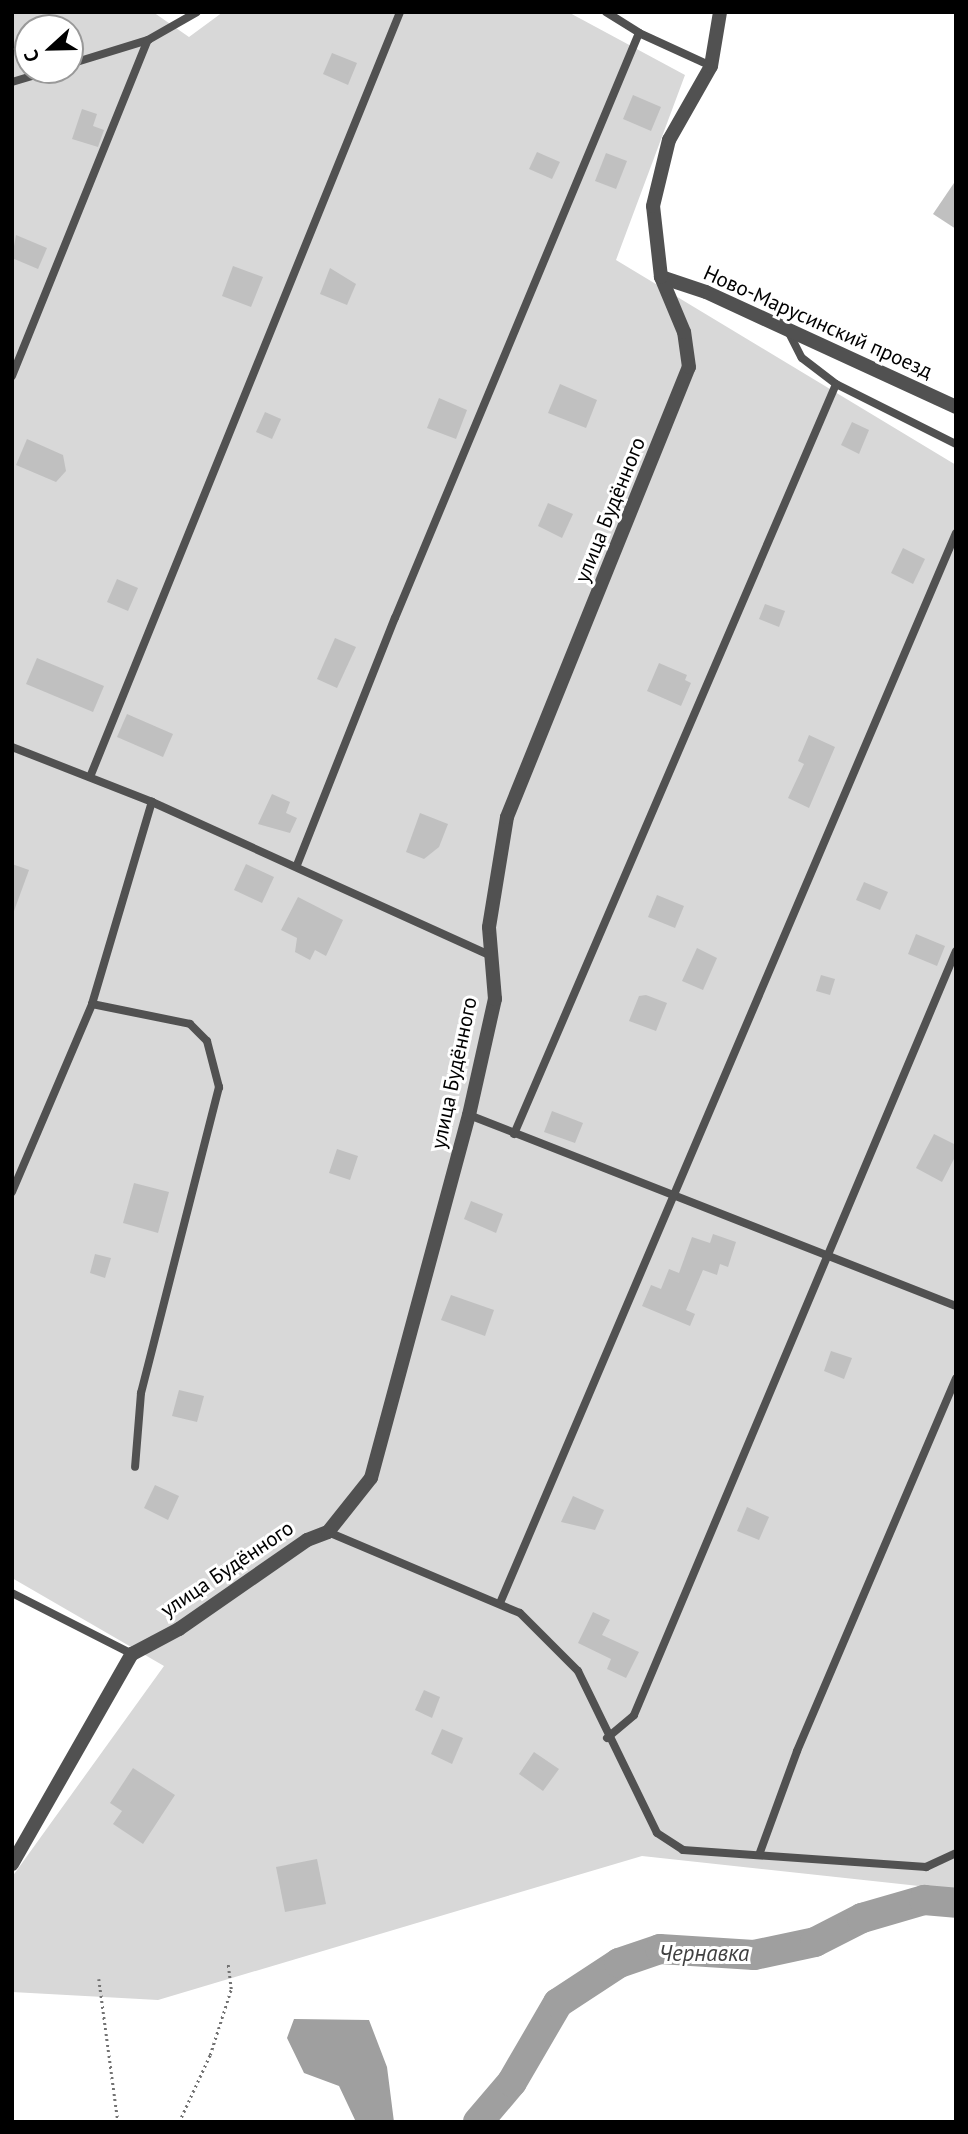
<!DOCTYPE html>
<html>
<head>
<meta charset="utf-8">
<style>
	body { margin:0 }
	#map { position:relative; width:968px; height:2134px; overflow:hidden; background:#fff; font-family:"PT Sans",sans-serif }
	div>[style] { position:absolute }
	.green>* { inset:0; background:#d8d8d8 }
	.water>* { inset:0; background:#9f9f9f }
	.river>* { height:30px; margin:-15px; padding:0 15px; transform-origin:15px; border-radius:15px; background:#9f9f9f }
	.building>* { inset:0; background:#c0c0c0 }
	.path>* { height:2.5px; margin-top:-1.25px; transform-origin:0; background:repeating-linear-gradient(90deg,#737373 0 2px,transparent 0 5.5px) }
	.lane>* { height:8px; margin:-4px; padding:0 4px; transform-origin:4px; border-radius:4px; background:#515151 }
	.street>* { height:14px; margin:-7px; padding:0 7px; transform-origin:7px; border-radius:7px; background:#515151 }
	span { translate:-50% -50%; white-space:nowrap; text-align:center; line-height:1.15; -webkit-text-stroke:6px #fff; paint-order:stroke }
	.street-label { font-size:21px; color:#000 }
	.water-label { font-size:23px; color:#404040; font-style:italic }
	.frame { position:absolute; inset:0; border:14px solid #000; pointer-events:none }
	.north { position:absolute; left:14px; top:14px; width:70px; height:70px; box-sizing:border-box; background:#fff; border:2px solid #999; border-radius:50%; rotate:248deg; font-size:19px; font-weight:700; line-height:28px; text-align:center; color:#000 }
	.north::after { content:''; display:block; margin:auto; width:24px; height:32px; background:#000; clip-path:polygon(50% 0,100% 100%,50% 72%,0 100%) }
</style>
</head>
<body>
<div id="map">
	<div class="green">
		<i style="clip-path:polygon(evenodd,12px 12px,153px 12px,189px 37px,223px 12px,568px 12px,685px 75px,616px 260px,956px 465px,956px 1890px,642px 1856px,158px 2000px,12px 1992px,12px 1877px,164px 1666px,12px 1578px,12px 12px,28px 28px,70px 28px,70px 70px,28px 70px,28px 28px)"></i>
	</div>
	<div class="water">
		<i style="clip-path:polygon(294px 2019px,369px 2020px,387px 2067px,394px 2122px,356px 2122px,339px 2086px,304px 2073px,287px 2038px)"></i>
	</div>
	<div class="river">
		<i style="left:478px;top:2122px;width:52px;rotate:-49.6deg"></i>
		<i style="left:512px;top:2082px;width:91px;rotate:-59.8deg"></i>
		<i style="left:558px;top:2003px;width:73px;rotate:-33.3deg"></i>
		<i style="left:619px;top:1963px;width:43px;rotate:-18.9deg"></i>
		<i style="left:660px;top:1949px;width:94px;rotate:3.7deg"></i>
		<i style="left:754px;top:1955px;width:62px;rotate:-12deg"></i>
		<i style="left:815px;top:1942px;width:53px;rotate:-27.1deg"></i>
		<i style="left:862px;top:1918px;width:65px;rotate:-16.2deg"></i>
		<i style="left:924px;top:1900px;width:32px;rotate:5deg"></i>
	</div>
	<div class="building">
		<i style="clip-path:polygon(332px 53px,357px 63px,348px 85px,323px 74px)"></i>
		<i style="clip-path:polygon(633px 95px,661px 107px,651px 131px,623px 119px)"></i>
		<i style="clip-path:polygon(82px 109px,97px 114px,93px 126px,104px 130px,98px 147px,72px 139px)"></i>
		<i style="clip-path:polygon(537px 152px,560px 162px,552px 179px,529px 169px)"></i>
		<i style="clip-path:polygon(606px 153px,627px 161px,616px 189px,595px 181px)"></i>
		<i style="clip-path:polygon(956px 180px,956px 229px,933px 214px)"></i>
		<i style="clip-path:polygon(16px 235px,47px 248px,38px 269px,12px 258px)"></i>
		<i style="clip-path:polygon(233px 266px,263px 277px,251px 307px,222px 296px)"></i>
		<i style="clip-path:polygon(330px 268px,356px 284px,347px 305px,320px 294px)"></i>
		<i style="clip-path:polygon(560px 384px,597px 400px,586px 428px,548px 413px)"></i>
		<i style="clip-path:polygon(439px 398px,467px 410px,456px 439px,427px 428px)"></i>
		<i style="clip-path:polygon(265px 412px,281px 419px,272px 439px,256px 432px)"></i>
		<i style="clip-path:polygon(852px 422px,869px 430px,859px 454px,841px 445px)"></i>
		<i style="clip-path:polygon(27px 439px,63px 455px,66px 471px,56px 482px,16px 465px)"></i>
		<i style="clip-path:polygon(548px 503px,573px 514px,562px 538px,538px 526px)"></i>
		<i style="clip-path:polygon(903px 548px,925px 559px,913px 584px,891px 573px)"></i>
		<i style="clip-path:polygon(117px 579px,138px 588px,128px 611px,107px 602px)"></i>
		<i style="clip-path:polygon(765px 604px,785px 611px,779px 627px,759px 619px)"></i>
		<i style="clip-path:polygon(335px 638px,356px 647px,337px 688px,317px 679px)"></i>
		<i style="clip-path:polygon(37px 658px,104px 686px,93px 712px,26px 684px)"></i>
		<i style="clip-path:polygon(659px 663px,687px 675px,685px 680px,691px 683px,681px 706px,647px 691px)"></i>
		<i style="clip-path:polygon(127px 714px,173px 734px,163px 757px,117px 737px)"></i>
		<i style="clip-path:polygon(809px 735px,835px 747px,809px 808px,788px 798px,804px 764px,798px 761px)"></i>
		<i style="clip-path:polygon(272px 794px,290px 802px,286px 813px,297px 818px,290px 833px,258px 824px)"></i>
		<i style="clip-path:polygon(420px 813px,448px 824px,439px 847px,424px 859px,406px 852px)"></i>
		<i style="clip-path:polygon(12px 864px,29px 870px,14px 911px,12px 910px)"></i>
		<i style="clip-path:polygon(246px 864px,274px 877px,262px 903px,234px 890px)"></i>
		<i style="clip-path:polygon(864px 882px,888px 892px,880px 910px,856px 900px)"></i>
		<i style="clip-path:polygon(657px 895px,684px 906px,675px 928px,648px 917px)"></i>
		<i style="clip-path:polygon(298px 897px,343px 920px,326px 956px,315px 950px,310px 960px,295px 952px,297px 938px,281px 930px)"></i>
		<i style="clip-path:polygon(916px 934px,945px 946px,937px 966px,908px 954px)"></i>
		<i style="clip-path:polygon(697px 948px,717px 958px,703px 990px,682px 981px)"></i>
		<i style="clip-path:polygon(821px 975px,835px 979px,830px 995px,816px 991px)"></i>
		<i style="clip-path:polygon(646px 995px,667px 1003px,656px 1031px,629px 1021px,639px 996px)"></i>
		<i style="clip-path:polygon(552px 1111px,583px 1123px,575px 1143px,544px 1132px)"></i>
		<i style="clip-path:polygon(934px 1134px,956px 1145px,956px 1155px,942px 1182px,916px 1168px)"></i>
		<i style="clip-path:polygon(337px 1149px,358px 1156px,350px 1180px,329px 1173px)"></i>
		<i style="clip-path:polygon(134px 1183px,169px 1192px,158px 1233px,123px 1223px)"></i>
		<i style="clip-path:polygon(471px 1201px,503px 1214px,496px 1233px,464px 1219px)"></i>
		<i style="clip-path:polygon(713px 1234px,736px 1242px,728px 1267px,720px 1264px,717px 1275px,703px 1270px,686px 1310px,695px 1314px,690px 1326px,642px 1306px,651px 1285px,661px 1289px,669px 1269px,679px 1273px,692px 1237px,710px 1243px)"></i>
		<i style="clip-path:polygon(95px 1254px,111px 1258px,105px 1278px,90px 1273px)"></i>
		<i style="clip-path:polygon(451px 1295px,494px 1310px,485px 1336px,441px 1320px)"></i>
		<i style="clip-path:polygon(831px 1351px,852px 1358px,844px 1379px,824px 1371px)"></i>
		<i style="clip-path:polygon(179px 1390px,204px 1396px,197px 1422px,172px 1416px)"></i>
		<i style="clip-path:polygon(155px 1485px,179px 1496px,168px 1520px,144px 1508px)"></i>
		<i style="clip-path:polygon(573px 1496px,604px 1510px,595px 1530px,561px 1522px)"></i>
		<i style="clip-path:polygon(747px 1507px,769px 1517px,759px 1540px,737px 1531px)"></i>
		<i style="clip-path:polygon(593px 1612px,610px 1620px,602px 1635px,639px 1652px,626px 1678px,607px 1669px,611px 1659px,578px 1643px)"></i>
		<i style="clip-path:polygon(424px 1690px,440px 1697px,432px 1718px,415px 1710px)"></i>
		<i style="clip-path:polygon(442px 1729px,463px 1738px,452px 1764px,431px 1754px)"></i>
		<i style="clip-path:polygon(534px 1752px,559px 1769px,543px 1791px,519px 1774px)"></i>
		<i style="clip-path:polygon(133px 1768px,175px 1795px,143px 1844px,113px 1824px,122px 1811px,110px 1803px)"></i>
		<i style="clip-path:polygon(317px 1859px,326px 1904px,285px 1912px,276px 1867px)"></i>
	</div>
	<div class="path">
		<i style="left:99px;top:1979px;width:144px;rotate:82.4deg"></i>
		<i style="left:179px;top:2122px;width:74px;rotate:-65.2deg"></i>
		<i style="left:210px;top:2055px;width:69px;rotate:-72.3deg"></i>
		<i style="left:231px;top:1989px;width:25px;rotate:-97deg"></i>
	</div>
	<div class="lane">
		<i style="left:606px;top:12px;width:39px;rotate:32deg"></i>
		<i style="left:639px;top:33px;width:79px;rotate:24.6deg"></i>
		<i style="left:70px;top:64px;width:82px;rotate:-17.1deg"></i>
		<i style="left:148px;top:40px;width:56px;rotate:-29.7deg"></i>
		<i style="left:12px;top:82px;width:42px;rotate:-16.7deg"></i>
		<i style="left:788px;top:331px;width:30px;rotate:63deg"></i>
		<i style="left:802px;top:358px;width:43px;rotate:37.4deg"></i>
		<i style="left:836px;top:384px;width:134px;rotate:26.6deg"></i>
		<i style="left:12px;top:376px;width:362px;rotate:-68deg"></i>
		<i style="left:12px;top:747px;width:150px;rotate:21.4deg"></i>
		<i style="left:152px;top:802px;width:371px;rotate:24.4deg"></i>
		<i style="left:90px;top:777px;width:825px;rotate:-67.94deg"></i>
		<i style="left:297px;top:865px;width:266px;rotate:-68.4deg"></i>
		<i style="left:395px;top:618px;width:634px;rotate:-67.36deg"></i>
		<i style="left:92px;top:1004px;width:100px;rotate:11.5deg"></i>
		<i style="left:190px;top:1024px;width:24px;rotate:45deg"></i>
		<i style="left:207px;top:1041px;width:48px;rotate:75.4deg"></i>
		<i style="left:219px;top:1087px;width:316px;rotate:104.3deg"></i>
		<i style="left:141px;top:1393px;width:74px;rotate:94.6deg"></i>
		<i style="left:469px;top:1115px;width:523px;rotate:21.41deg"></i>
		<i style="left:514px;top:1134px;width:816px;rotate:-66.76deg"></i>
		<i style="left:12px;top:1192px;width:204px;rotate:-66.9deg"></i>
		<i style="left:92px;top:1004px;width:211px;rotate:-73.5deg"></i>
		<i style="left:328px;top:1532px;width:208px;rotate:22.9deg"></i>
		<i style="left:520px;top:1613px;width:82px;rotate:45deg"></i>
		<i style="left:578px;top:1671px;width:180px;rotate:64deg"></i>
		<i style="left:657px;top:1833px;width:31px;rotate:33deg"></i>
		<i style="left:683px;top:1850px;width:244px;rotate:4deg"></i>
		<i style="left:926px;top:1867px;width:33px;rotate:-25deg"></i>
		<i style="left:12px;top:1593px;width:135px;rotate:26.9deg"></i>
		<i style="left:500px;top:1603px;width:1163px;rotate:-66.92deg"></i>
		<i style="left:607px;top:1738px;width:35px;rotate:-40deg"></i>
		<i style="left:634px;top:1715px;width:829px;rotate:-67.15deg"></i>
		<i style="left:759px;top:1855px;width:111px;rotate:-69.9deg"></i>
		<i style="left:797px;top:1751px;width:405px;rotate:-66.9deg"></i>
	</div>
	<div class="street">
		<i style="left:661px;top:277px;width:47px;rotate:18.4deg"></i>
		<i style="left:706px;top:292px;width:275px;rotate:24.7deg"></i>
		<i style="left:12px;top:1864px;width:242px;rotate:-60.3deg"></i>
		<i style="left:132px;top:1654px;width:53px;rotate:-28deg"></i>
		<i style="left:179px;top:1629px;width:156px;rotate:-34.8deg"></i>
		<i style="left:307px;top:1540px;width:22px;rotate:-21deg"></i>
		<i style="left:328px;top:1532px;width:69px;rotate:-51.5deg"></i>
		<i style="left:371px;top:1478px;width:376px;rotate:-74.9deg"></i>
		<i style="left:469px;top:1115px;width:119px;rotate:-77.4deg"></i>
		<i style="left:495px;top:999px;width:72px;rotate:-94.8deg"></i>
		<i style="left:489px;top:927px;width:111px;rotate:-80.7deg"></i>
		<i style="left:507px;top:817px;width:485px;rotate:-68deg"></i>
		<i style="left:689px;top:367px;width:35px;rotate:-98deg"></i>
		<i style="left:684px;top:332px;width:60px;rotate:-112.7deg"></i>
		<i style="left:661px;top:277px;width:71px;rotate:-96.4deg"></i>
		<i style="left:653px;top:206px;width:68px;rotate:-76.4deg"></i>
		<i style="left:669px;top:140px;width:85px;rotate:-60.4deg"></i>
		<i style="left:711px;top:66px;width:55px;rotate:-80.5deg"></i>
	</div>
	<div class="street-label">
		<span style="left:818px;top:322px;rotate:24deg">Ново-Марусинский проезд</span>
		<span style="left:610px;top:510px;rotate:-68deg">улица Будённого</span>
		<span style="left:454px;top:1073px;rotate:-78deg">улица Будённого</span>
		<span style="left:227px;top:1569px;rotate:-34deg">улица Будённого</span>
	</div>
	<div class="water-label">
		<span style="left:704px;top:1953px">Чернавка</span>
	</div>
	<div class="frame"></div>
	<div class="north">С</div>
</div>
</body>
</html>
